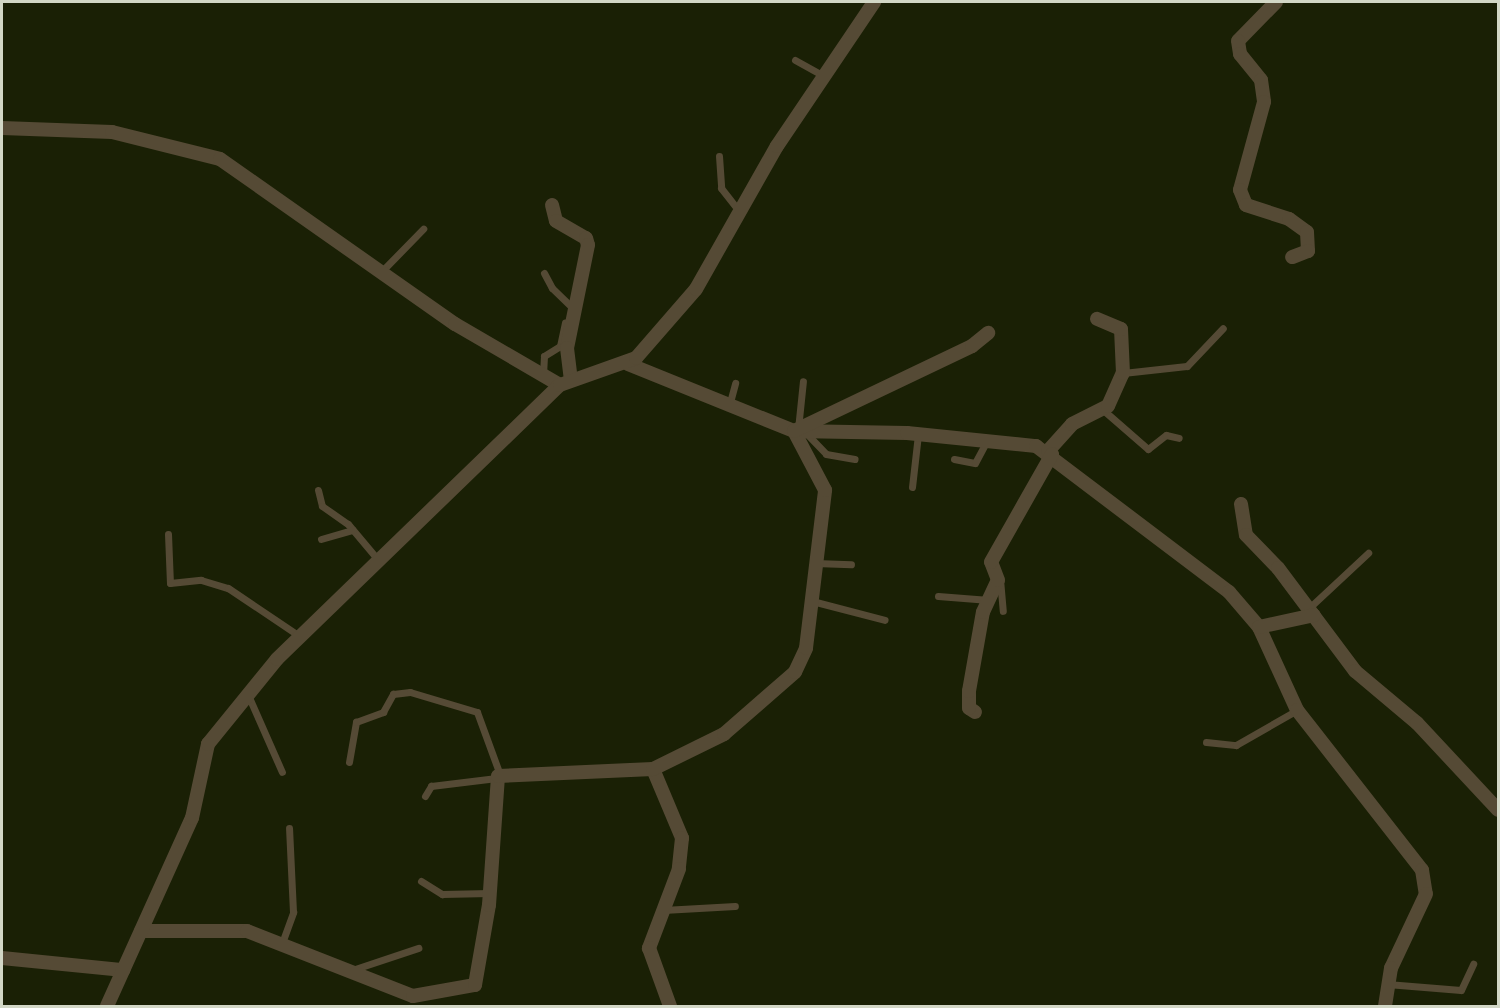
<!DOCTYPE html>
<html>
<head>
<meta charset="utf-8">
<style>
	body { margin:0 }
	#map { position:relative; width:1500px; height:1008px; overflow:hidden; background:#1a2005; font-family:Montserrat,sans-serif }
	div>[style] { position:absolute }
	.lane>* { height:7px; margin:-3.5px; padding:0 3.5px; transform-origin:3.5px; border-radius:3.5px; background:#554a35 }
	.street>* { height:14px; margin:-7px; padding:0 7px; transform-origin:7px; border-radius:7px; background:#554a35 }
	span { translate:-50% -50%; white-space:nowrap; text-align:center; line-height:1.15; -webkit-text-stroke:4.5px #060801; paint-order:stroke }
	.frame { position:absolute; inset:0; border:3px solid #d2d7c6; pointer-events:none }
</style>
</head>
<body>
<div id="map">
	<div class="lane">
		<i style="left:795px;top:60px;width:33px;rotate:29deg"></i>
		<i style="left:719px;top:156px;width:32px;rotate:86deg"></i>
		<i style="left:721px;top:188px;width:31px;rotate:52deg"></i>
		<i style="left:380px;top:273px;width:62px;rotate:-45.7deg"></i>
		<i style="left:544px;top:273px;width:17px;rotate:62deg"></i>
		<i style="left:552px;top:288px;width:33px;rotate:44deg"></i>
		<i style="left:1123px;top:373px;width:64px;rotate:-6.2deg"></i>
		<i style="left:1187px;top:366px;width:52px;rotate:-46.5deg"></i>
		<i style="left:543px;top:375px;width:19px;rotate:-87deg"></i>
		<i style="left:544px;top:356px;width:19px;rotate:-32deg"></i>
		<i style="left:560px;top:346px;width:24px;rotate:-78deg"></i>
		<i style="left:729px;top:406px;width:24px;rotate:-75deg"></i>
		<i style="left:1102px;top:409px;width:61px;rotate:41deg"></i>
		<i style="left:1148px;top:449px;width:23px;rotate:-38deg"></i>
		<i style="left:1166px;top:435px;width:13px;rotate:13deg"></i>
		<i style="left:798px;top:429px;width:48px;rotate:-84.1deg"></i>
		<i style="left:805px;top:432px;width:30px;rotate:46deg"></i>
		<i style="left:826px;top:454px;width:29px;rotate:10deg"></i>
		<i style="left:954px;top:459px;width:21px;rotate:11deg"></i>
		<i style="left:975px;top:463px;width:26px;rotate:-62deg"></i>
		<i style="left:912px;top:487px;width:53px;rotate:-83.5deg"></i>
		<i style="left:318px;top:490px;width:16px;rotate:76deg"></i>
		<i style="left:322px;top:506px;width:32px;rotate:35deg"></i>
		<i style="left:348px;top:524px;width:48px;rotate:50deg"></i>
		<i style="left:168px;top:534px;width:49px;rotate:87.7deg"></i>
		<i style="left:170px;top:583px;width:31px;rotate:-6deg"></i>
		<i style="left:201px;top:580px;width:28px;rotate:17deg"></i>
		<i style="left:228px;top:588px;width:88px;rotate:33.9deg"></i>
		<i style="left:321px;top:539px;width:33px;rotate:-16deg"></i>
		<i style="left:815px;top:563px;width:36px;rotate:2deg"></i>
		<i style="left:1000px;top:579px;width:32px;rotate:85deg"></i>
		<i style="left:938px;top:596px;width:51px;rotate:4.5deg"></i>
		<i style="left:812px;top:601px;width:75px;rotate:14.6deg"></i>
		<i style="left:1309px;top:608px;width:81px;rotate:-43deg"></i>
		<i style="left:248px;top:695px;width:84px;rotate:66.2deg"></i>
		<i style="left:1206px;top:742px;width:30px;rotate:6deg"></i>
		<i style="left:1236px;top:745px;width:70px;rotate:-29.8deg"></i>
		<i style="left:349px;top:762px;width:41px;rotate:-80.1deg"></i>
		<i style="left:356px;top:722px;width:29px;rotate:-20deg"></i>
		<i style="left:383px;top:712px;width:21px;rotate:-61deg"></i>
		<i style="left:393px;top:694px;width:17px;rotate:-7deg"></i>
		<i style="left:410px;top:692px;width:70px;rotate:16.6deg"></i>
		<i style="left:477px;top:712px;width:67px;rotate:69.9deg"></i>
		<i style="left:425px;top:796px;width:12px;rotate:-59deg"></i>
		<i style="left:431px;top:786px;width:66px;rotate:-6.9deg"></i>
		<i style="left:421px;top:881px;width:25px;rotate:32deg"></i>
		<i style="left:442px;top:894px;width:48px;rotate:-1.2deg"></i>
		<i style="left:663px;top:910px;width:72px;rotate:-3.2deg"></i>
		<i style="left:282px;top:943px;width:33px;rotate:-70deg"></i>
		<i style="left:293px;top:912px;width:84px;rotate:-92.7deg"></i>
		<i style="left:352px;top:970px;width:70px;rotate:-18.4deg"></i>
		<i style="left:1387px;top:984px;width:74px;rotate:4.6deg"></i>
		<i style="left:1461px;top:990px;width:29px;rotate:-65deg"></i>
	</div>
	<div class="street">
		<i style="left:1276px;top:2px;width:54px;rotate:134.3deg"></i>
		<i style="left:1238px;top:41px;width:13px;rotate:81deg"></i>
		<i style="left:1240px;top:54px;width:33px;rotate:51deg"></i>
		<i style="left:1261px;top:80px;width:22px;rotate:82deg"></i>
		<i style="left:1264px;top:102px;width:91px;rotate:105.3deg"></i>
		<i style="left:1240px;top:190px;width:16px;rotate:68deg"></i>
		<i style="left:1246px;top:205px;width:45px;rotate:18deg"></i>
		<i style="left:1289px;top:219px;width:22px;rotate:36deg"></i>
		<i style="left:1307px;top:232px;width:19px;rotate:87deg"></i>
		<i style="left:1308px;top:251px;width:17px;rotate:159deg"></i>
		<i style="left:2px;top:128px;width:110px;rotate:2.1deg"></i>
		<i style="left:112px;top:132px;width:111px;rotate:14deg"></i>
		<i style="left:220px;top:159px;width:287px;rotate:35.1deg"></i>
		<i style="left:455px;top:324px;width:121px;rotate:30.2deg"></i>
		<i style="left:552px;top:205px;width:16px;rotate:76deg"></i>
		<i style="left:556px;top:221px;width:34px;rotate:30deg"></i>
		<i style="left:586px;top:238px;width:7px;rotate:74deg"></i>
		<i style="left:588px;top:245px;width:105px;rotate:101.5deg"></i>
		<i style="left:567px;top:348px;width:31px;rotate:83deg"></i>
		<i style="left:628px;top:364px;width:179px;rotate:22deg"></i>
		<i style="left:794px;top:431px;width:113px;rotate:1deg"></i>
		<i style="left:907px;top:433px;width:130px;rotate:5.8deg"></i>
		<i style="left:1036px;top:446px;width:242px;rotate:37.1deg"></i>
		<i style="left:1229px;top:592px;width:46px;rotate:49.4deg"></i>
		<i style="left:1259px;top:627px;width:91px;rotate:65.4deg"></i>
		<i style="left:1297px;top:710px;width:203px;rotate:52deg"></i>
		<i style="left:1422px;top:870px;width:24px;rotate:81deg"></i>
		<i style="left:1426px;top:894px;width:82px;rotate:115.3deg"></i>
		<i style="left:1391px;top:968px;width:38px;rotate:99deg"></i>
		<i style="left:1048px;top:451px;width:36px;rotate:-48deg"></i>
		<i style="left:1072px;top:424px;width:40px;rotate:-26.6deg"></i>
		<i style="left:1108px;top:406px;width:36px;rotate:-66deg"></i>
		<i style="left:1123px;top:373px;width:44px;rotate:-92.6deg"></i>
		<i style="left:1121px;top:329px;width:26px;rotate:-157deg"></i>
		<i style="left:1241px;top:504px;width:31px;rotate:81deg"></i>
		<i style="left:1246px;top:535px;width:46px;rotate:45.9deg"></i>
		<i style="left:1278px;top:568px;width:129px;rotate:53.2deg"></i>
		<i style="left:1355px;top:671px;width:81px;rotate:40deg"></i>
		<i style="left:1417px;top:723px;width:119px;rotate:47deg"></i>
		<i style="left:1259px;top:627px;width:56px;rotate:-12.3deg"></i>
		<i style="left:975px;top:712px;width:7px;rotate:-146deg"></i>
		<i style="left:969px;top:708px;width:17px;rotate:-90deg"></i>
		<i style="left:969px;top:691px;width:80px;rotate:-80deg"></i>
		<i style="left:983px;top:612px;width:35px;rotate:-65deg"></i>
		<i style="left:998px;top:580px;width:19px;rotate:-111deg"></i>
		<i style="left:991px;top:562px;width:124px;rotate:-60.5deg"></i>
		<i style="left:653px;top:769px;width:75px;rotate:67.2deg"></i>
		<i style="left:682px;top:838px;width:31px;rotate:96deg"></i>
		<i style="left:679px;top:869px;width:85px;rotate:110.8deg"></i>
		<i style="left:649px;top:948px;width:62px;rotate:70.1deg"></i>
		<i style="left:141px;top:931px;width:106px"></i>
		<i style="left:247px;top:931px;width:178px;rotate:21.4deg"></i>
		<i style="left:413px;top:996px;width:63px;rotate:-10.1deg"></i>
		<i style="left:475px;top:985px;width:81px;rotate:-80.1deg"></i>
		<i style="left:489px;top:905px;width:129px;rotate:-86deg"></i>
		<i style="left:498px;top:776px;width:155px;rotate:-2.6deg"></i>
		<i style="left:653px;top:769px;width:79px;rotate:-26.2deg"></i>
		<i style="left:724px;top:734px;width:94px;rotate:-41.1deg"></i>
		<i style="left:795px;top:672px;width:26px;rotate:-65deg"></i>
		<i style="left:806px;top:648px;width:159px;rotate:-83.1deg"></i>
		<i style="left:825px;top:490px;width:67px;rotate:-117.7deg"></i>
		<i style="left:794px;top:431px;width:197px;rotate:-25.5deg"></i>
		<i style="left:972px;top:346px;width:21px;rotate:-39deg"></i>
		<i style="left:2px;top:958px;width:122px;rotate:5.7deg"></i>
		<i style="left:107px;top:1006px;width:206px;rotate:-65.7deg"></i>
		<i style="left:192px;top:818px;width:76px;rotate:-77.8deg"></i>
		<i style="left:208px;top:744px;width:109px;rotate:-50.9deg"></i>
		<i style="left:277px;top:659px;width:394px;rotate:-44.1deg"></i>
		<i style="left:560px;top:385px;width:81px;rotate:-19.6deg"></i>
		<i style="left:636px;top:358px;width:91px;rotate:-49deg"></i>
		<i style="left:696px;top:289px;width:164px;rotate:-60.5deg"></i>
		<i style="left:777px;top:146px;width:174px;rotate:-56deg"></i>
	</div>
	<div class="frame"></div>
</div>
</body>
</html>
